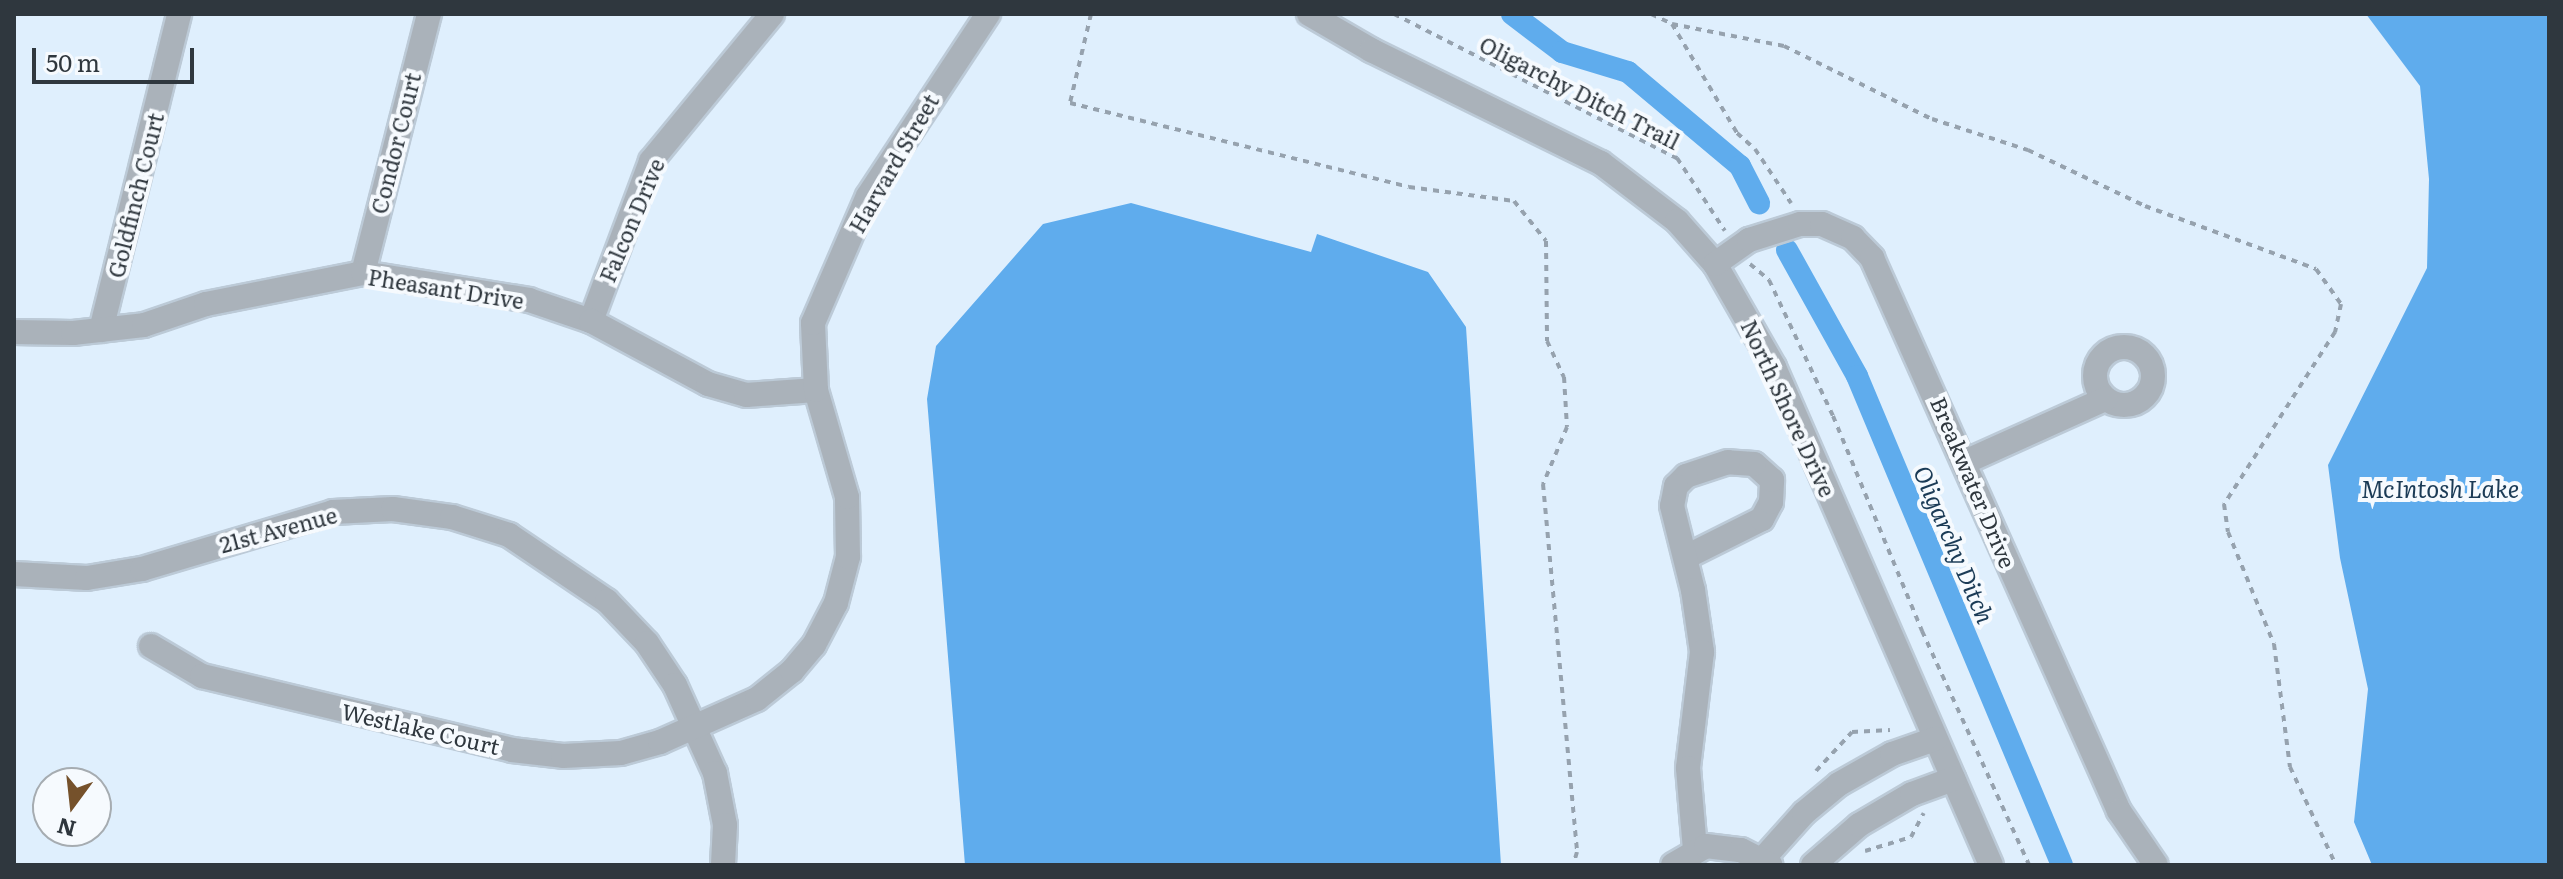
<!DOCTYPE html>
<html>
<head>
<meta charset="utf-8">
<style>
	body { margin:0 }
	#map { position:relative; width:2563px; height:879px; overflow:hidden; background:#dfeffd; font-family:Literata,serif }
	div>[style] { position:absolute }
	.water>* { inset:0; background:#5faced }
	.canal>* { height:22px; margin:-11px; padding:0 11px; transform-origin:11px; border-radius:11px; background:#5faced }
	.path>* { height:4px; margin-top:-2px; transform-origin:0; background:repeating-linear-gradient(90deg,#96a2ae 0 6px,transparent 0 12px) }
	.roads { filter:drop-shadow(2px 0 #bccad7) drop-shadow(-2px 0 #bccad7) drop-shadow(0 2px #bccad7) drop-shadow(0 -2px #bccad7) }
	.minor>* { height:24px; margin:-12px; padding:0 12px; transform-origin:12px; border-radius:12px; background:#aab2ba }
	.minor>.ring { margin:-12px; padding:0; box-sizing:content-box; background:none; border:24px solid #aab2ba; border-radius:50% }
	span { translate:-50% -50%; white-space:nowrap; text-align:center; line-height:1.15; -webkit-text-stroke:8px #f6fafe; paint-order:stroke }
	.street-label { font-size:22px; color:#2f373e }
	.water-label { font-size:24px; color:#1b3b56; font-style:italic }
	.frame { position:absolute; inset:0; border:16px solid #2f373e; pointer-events:none }
	.north { position:absolute; left:32px; top:767px; width:80px; height:80px; box-sizing:border-box; background:#f6fafe; border:2px solid #a6acb1; border-radius:50%; rotate:195deg; font-size:22px; font-weight:700; line-height:32px; text-align:center; color:#2f373e }
	.north::after { content:''; display:block; margin:auto; width:28px; height:36px; background:#75512b; clip-path:polygon(50% 0,100% 100%,50% 72%,0 100%) }
	.scale { position:absolute; left:32px; top:48px; width:162px; height:36px; box-sizing:border-box; border:4px solid #2f373e; border-top:0; padding-left:10px; font-size:24px; line-height:28px; white-space:nowrap; color:#2f373e; -webkit-text-stroke:6px #f6fafe; paint-order:stroke }
</style>
</head>
<body>
<div id="map">
	<div class="water">
		<i style="clip-path:polygon(2366px 14px,2549px 14px,2549px 865px,2372px 865px,2354px 822px,2368px 689px,2340px 558px,2328px 465px,2427px 268px,2429px 179px,2420px 86px)"></i>
		<i style="clip-path:polygon(1131px 203px,1311px 252px,1317px 234px,1428px 272px,1466px 327px,1501px 865px,965px 865px,927px 399px,936px 346px,1043px 224px)"></i>
	</div>
	<div class="canal">
		<i style="left:1512px;top:14px;width:63px;rotate:37.2deg"></i>
		<i style="left:1562px;top:52px;width:69px;rotate:16.9deg"></i>
		<i style="left:1628px;top:72px;width:146px;rotate:40deg"></i>
		<i style="left:1740px;top:166px;width:42px;rotate:62.8deg"></i>
		<i style="left:1787px;top:250px;width:144px;rotate:60.9deg"></i>
		<i style="left:1857px;top:376px;width:530px;rotate:67.26deg"></i>
	</div>
	<div class="path">
		<i style="left:1091px;top:14px;width:91px;rotate:103.3deg"></i>
		<i style="left:1070px;top:103px;width:349px;rotate:13.9deg"></i>
		<i style="left:1409px;top:187px;width:106px;rotate:7.6deg"></i>
		<i style="left:1514px;top:201px;width:51px;rotate:51.3deg"></i>
		<i style="left:1546px;top:241px;width:100px;rotate:89.4deg"></i>
		<i style="left:1547px;top:341px;width:40px;rotate:65deg"></i>
		<i style="left:1564px;top:377px;width:50px;rotate:86.6deg"></i>
		<i style="left:1567px;top:427px;width:62px;rotate:112.8deg"></i>
		<i style="left:1543px;top:484px;width:370px;rotate:84.7deg"></i>
		<i style="left:1577px;top:852px;width:14px;rotate:107deg"></i>
		<i style="left:1394px;top:14px;width:318px;rotate:27deg"></i>
		<i style="left:1677px;top:158px;width:87px;rotate:56.7deg"></i>
		<i style="left:1651px;top:14px;width:23px;rotate:25deg"></i>
		<i style="left:1672px;top:24px;width:114px;rotate:11.1deg"></i>
		<i style="left:1784px;top:46px;width:165px;rotate:26.3deg"></i>
		<i style="left:1932px;top:119px;width:101px;rotate:17.9deg"></i>
		<i style="left:2028px;top:150px;width:130px;rotate:25.6deg"></i>
		<i style="left:2145px;top:206px;width:182px;rotate:20.2deg"></i>
		<i style="left:2316px;top:269px;width:43px;rotate:54.5deg"></i>
		<i style="left:2341px;top:304px;width:29px;rotate:102deg"></i>
		<i style="left:2335px;top:332px;width:205px;rotate:122.8deg"></i>
		<i style="left:2224px;top:504px;width:28px;rotate:82deg"></i>
		<i style="left:2228px;top:532px;width:121px;rotate:67.7deg"></i>
		<i style="left:2274px;top:644px;width:124px;rotate:82.6deg"></i>
		<i style="left:2290px;top:767px;width:108px;rotate:64.9deg"></i>
		<i style="left:1672px;top:24px;width:127px;rotate:59.2deg"></i>
		<i style="left:1737px;top:133px;width:24px;rotate:42deg"></i>
		<i style="left:1755px;top:149px;width:65px;rotate:56.3deg"></i>
		<i style="left:1750px;top:264px;width:25px;rotate:40deg"></i>
		<i style="left:1769px;top:280px;width:150px;rotate:64.8deg"></i>
		<i style="left:1833px;top:416px;width:233px;rotate:67.5deg"></i>
		<i style="left:1922px;top:631px;width:257px;rotate:65.4deg"></i>
		<i style="left:1816px;top:771px;width:53px;rotate:-47.3deg"></i>
		<i style="left:1852px;top:732px;width:38px;rotate:-3deg"></i>
		<i style="left:1865px;top:851px;width:48px;rotate:-16.9deg"></i>
		<i style="left:1911px;top:837px;width:27px;rotate:-62deg"></i>
	</div>
	<div class="roads">
		<div class="minor">
			<i style="left:1309px;top:14px;width:72px;rotate:30.1deg"></i>
			<i style="left:1371px;top:50px;width:256px;rotate:26.2deg"></i>
			<i style="left:1601px;top:163px;width:96px;rotate:37.3deg"></i>
			<i style="left:1677px;top:221px;width:57px;rotate:48.5deg"></i>
			<i style="left:1715px;top:264px;width:119px;rotate:60.2deg"></i>
			<i style="left:1774px;top:367px;width:543px;rotate:66.46deg"></i>
			<i style="left:1715px;top:264px;width:42px;rotate:-35.2deg"></i>
			<i style="left:1749px;top:240px;width:53px;rotate:-17.4deg"></i>
			<i style="left:1800px;top:224px;width:22px"></i>
			<i style="left:1822px;top:224px;width:34px;rotate:24deg"></i>
			<i style="left:1853px;top:238px;width:28px;rotate:46deg"></i>
			<i style="left:1872px;top:258px;width:606px;rotate:65.93deg"></i>
			<i style="left:2119px;top:811px;width:65px;rotate:55.6deg"></i>
			<i style="left:363px;top:273px;width:267px;rotate:-75.7deg"></i>
			<i style="left:591px;top:321px;width:171px;rotate:-69.4deg"></i>
			<i style="left:651px;top:161px;width:190px;rotate:-50.5deg"></i>
			<i style="left:101px;top:330px;width:325px;rotate:-76.1deg"></i>
			<i style="left:14px;top:332px;width:59px;rotate:1deg"></i>
			<i style="left:73px;top:333px;width:71px;rotate:-6.4deg"></i>
			<i style="left:144px;top:325px;width:65px;rotate:-18.7deg"></i>
			<i style="left:206px;top:304px;width:160px;rotate:-11.2deg"></i>
			<i style="left:363px;top:273px;width:168px;rotate:9.2deg"></i>
			<i style="left:529px;top:300px;width:65px;rotate:18.7deg"></i>
			<i style="left:591px;top:321px;width:133px;rotate:28.3deg"></i>
			<i style="left:708px;top:384px;width:40px;rotate:16deg"></i>
			<i style="left:746px;top:395px;width:70px;rotate:-4.1deg"></i>
			<i class="ring" style="left:2095px;top:347px;width:34px;height:34px"></i>
			<i style="left:1965px;top:462px;width:154px;rotate:-24.2deg"></i>
			<i style="left:1686px;top:557px;width:85px;rotate:-26.6deg"></i>
			<i style="left:1762px;top:519px;width:19px;rotate:-62deg"></i>
			<i style="left:1771px;top:502px;width:22px;rotate:-87deg"></i>
			<i style="left:1772px;top:480px;width:24px;rotate:-138deg"></i>
			<i style="left:1754px;top:464px;width:26px;rotate:-176deg"></i>
			<i style="left:1728px;top:462px;width:44px;rotate:161.6deg"></i>
			<i style="left:1686px;top:476px;width:14px;rotate:135deg"></i>
			<i style="left:1676px;top:486px;width:20px;rotate:101deg"></i>
			<i style="left:1672px;top:506px;width:87px;rotate:76deg"></i>
			<i style="left:1693px;top:590px;width:63px;rotate:81.7deg"></i>
			<i style="left:1702px;top:652px;width:117px;rotate:96.9deg"></i>
			<i style="left:1688px;top:768px;width:82px;rotate:85.1deg"></i>
			<i style="left:14px;top:574px;width:73px;rotate:3.1deg"></i>
			<i style="left:87px;top:578px;width:56px;rotate:-9.3deg"></i>
			<i style="left:142px;top:569px;width:199px;rotate:-16.6deg"></i>
			<i style="left:333px;top:512px;width:60px;rotate:-2.9deg"></i>
			<i style="left:393px;top:509px;width:60px;rotate:7.7deg"></i>
			<i style="left:452px;top:517px;width:60px;rotate:17.5deg"></i>
			<i style="left:509px;top:535px;width:118px;rotate:34deg"></i>
			<i style="left:607px;top:601px;width:58px;rotate:46.4deg"></i>
			<i style="left:647px;top:643px;width:50px;rotate:56.3deg"></i>
			<i style="left:675px;top:685px;width:97px;rotate:65.6deg"></i>
			<i style="left:715px;top:773px;width:53px;rotate:79.1deg"></i>
			<i style="left:725px;top:825px;width:40px;rotate:92.9deg"></i>
			<i style="left:151px;top:646px;width:59px;rotate:30.5deg"></i>
			<i style="left:202px;top:676px;width:319px;rotate:13.4deg"></i>
			<i style="left:512px;top:750px;width:51px;rotate:6.7deg"></i>
			<i style="left:563px;top:756px;width:58px;rotate:-3deg"></i>
			<i style="left:621px;top:753px;width:41px;rotate:-15.8deg"></i>
			<i style="left:660px;top:742px;width:106px;rotate:-23.9deg"></i>
			<i style="left:757px;top:699px;width:45px;rotate:-38.7deg"></i>
			<i style="left:792px;top:671px;width:34px;rotate:-50deg"></i>
			<i style="left:814px;top:645px;width:47px;rotate:-62.4deg"></i>
			<i style="left:836px;top:603px;width:48px;rotate:-75.4deg"></i>
			<i style="left:848px;top:557px;width:60px;rotate:-91deg"></i>
			<i style="left:847px;top:497px;width:111px;rotate:-106.2deg"></i>
			<i style="left:816px;top:390px;width:67px;rotate:-92.6deg"></i>
			<i style="left:813px;top:323px;width:138px;rotate:-66.6deg"></i>
			<i style="left:868px;top:196px;width:218px;rotate:-56.6deg"></i>
			<i style="left:1762px;top:860px;width:63px;rotate:-48.2deg"></i>
			<i style="left:1804px;top:813px;width:45px;rotate:-39.6deg"></i>
			<i style="left:1839px;top:784px;width:61px;rotate:-29.5deg"></i>
			<i style="left:1892px;top:754px;width:46px;rotate:-19.2deg"></i>
			<i style="left:1673px;top:865px;width:38px;rotate:-30deg"></i>
			<i style="left:1706px;top:846px;width:35px;rotate:7deg"></i>
			<i style="left:1741px;top:850px;width:33px;rotate:27deg"></i>
			<i style="left:1813px;top:865px;width:61px;rotate:-41deg"></i>
			<i style="left:1859px;top:825px;width:61px;rotate:-30.3deg"></i>
			<i style="left:1912px;top:794px;width:44px;rotate:-20.1deg"></i>
		</div>
	</div>
	<div class="street-label">
		<span style="left:1580px;top:92px;rotate:27deg">Oligarchy Ditch Trail</span>
		<span style="left:395px;top:143px;rotate:-76deg">Condor Court</span>
		<span style="left:893px;top:163px;rotate:-60deg">Harvard Street</span>
		<span style="left:135px;top:195px;rotate:-76deg">Goldfinch Court</span>
		<span style="left:631px;top:220px;rotate:-67deg">Falcon Drive</span>
		<span style="left:446px;top:288px;rotate:9deg">Pheasant Drive</span>
		<span style="left:1789px;top:408px;rotate:65deg">North Shore Drive</span>
		<span style="left:1974px;top:482px;rotate:67deg">Breakwater Drive</span>
		<span style="left:278px;top:529px;rotate:-15deg">21st Avenue</span>
		<span style="left:421px;top:728px;rotate:13deg">Westlake Court</span>
	</div>
	<div class="water-label">
		<span style="left:2440px;top:488px">McIntosh Lake</span>
		<span style="left:1955px;top:544px;rotate:67deg">Oligarchy Ditch</span>
	</div>
	<div class="frame"></div>
	<div class="north">N</div>
	<div class="scale">50 m</div>
</div>
</body>
</html>
